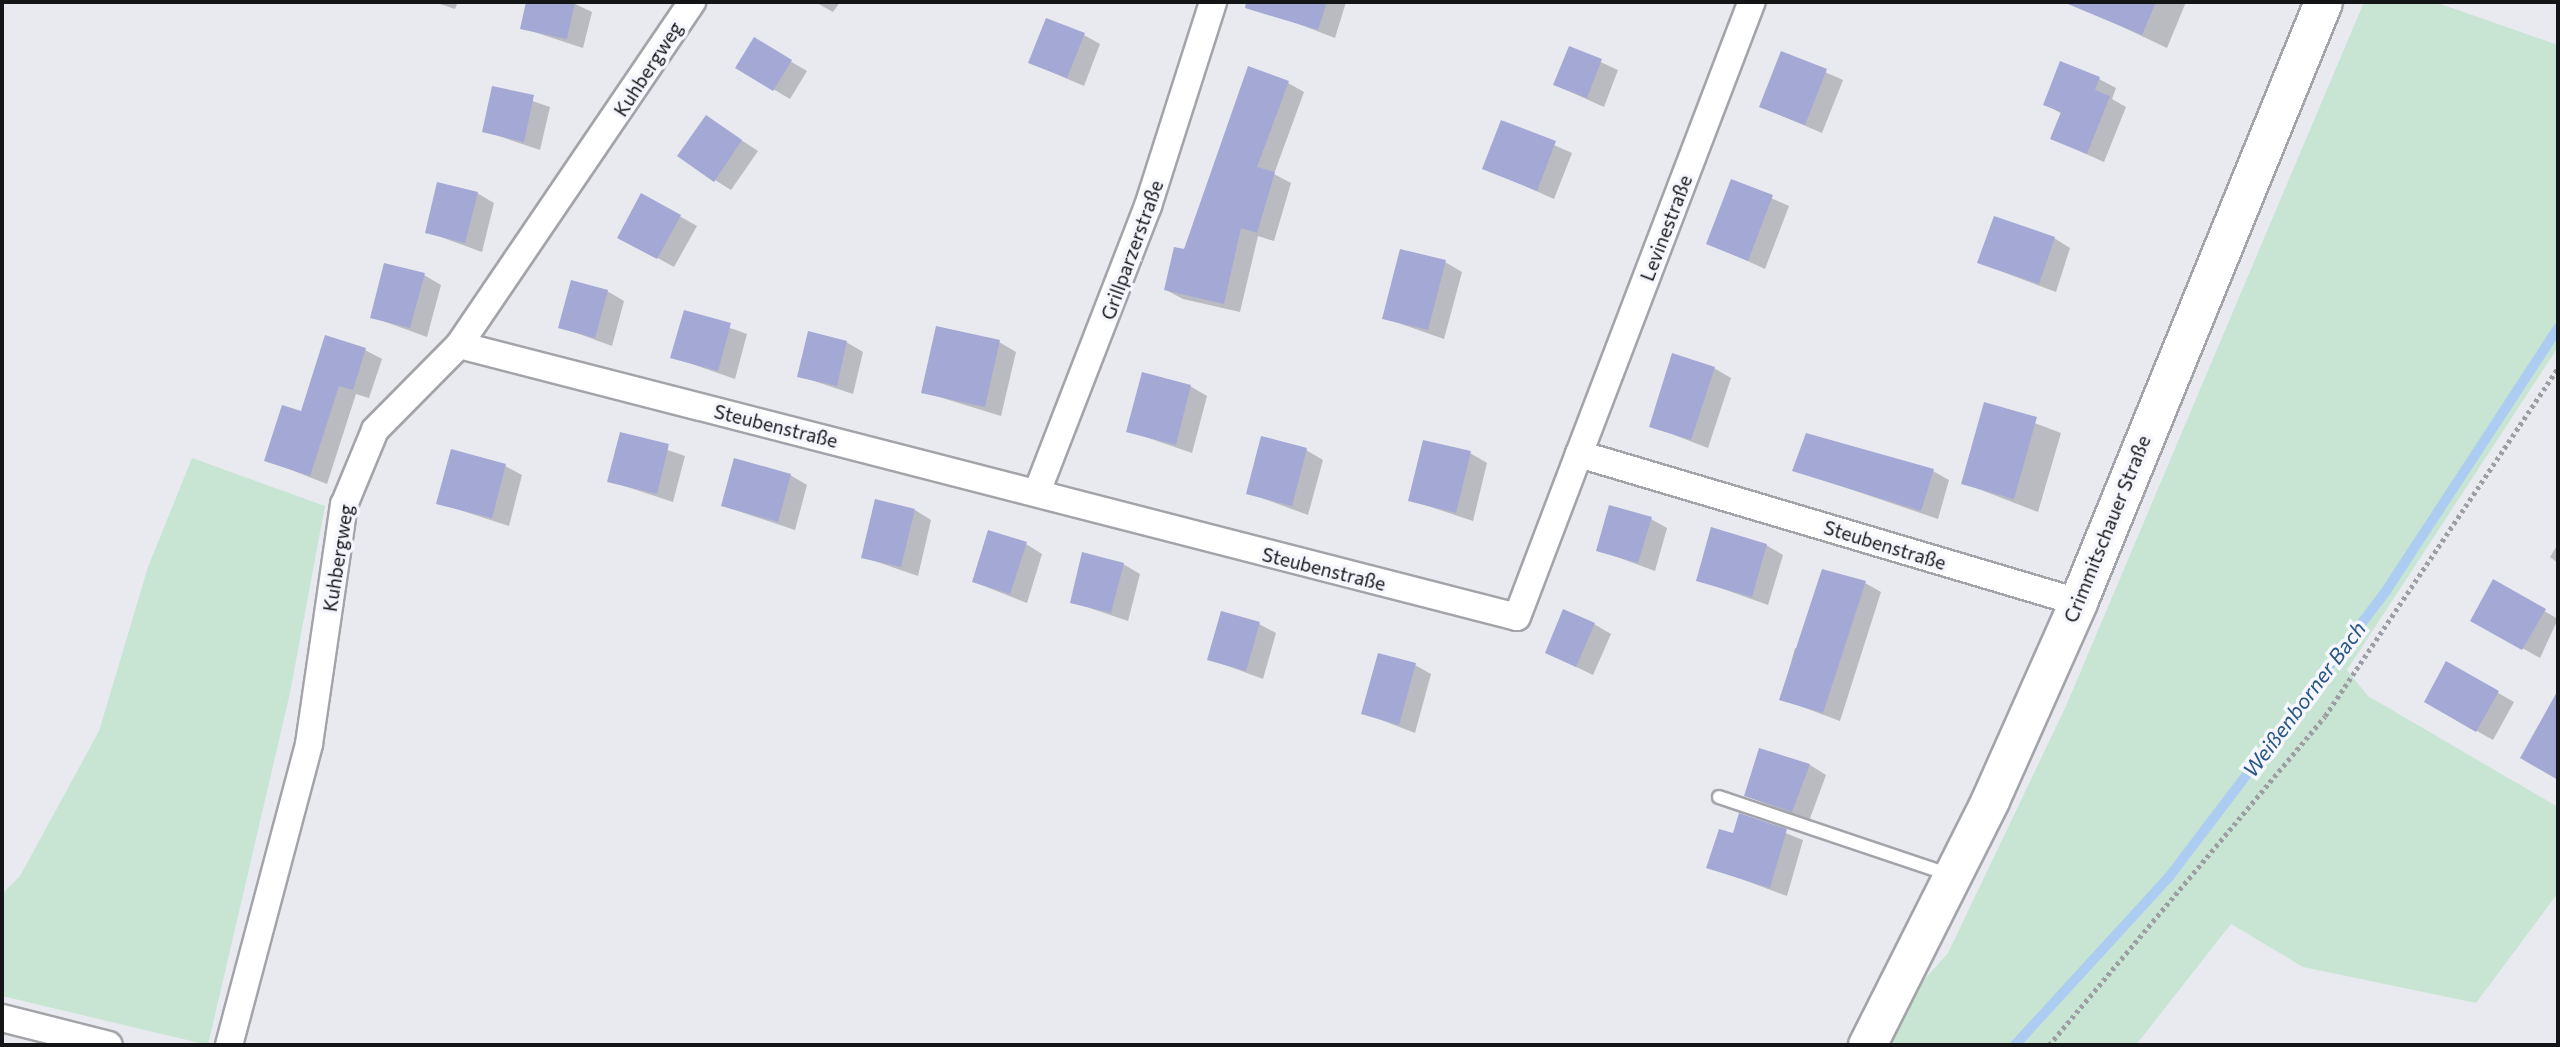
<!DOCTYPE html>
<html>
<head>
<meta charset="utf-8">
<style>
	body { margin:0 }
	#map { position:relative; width:2560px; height:1047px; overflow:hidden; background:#e9eaf0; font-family:Commissioner,sans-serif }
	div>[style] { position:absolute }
	.green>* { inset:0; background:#c8e5d3 }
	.shadow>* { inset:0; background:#0003 }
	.stream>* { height:10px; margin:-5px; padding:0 5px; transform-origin:5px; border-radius:5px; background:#accdf1 }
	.building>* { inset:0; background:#a3a9d4 }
	.path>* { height:4.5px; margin-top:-2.25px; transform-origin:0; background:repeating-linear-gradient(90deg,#9d9ea3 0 3.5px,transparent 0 7px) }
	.roads { filter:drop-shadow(2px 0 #a3a4aa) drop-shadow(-2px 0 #a3a4aa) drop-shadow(0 2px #a3a4aa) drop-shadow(0 -2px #a3a4aa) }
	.service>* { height:12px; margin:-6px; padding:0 6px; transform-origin:6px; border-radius:6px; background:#fff }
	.minor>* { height:26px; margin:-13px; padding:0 13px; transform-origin:13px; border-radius:13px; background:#fff }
	.secondary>* { height:37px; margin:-18.5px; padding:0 18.5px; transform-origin:18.5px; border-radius:18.5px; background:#fff }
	span { translate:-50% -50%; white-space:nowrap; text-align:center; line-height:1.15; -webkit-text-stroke:7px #f6f7fe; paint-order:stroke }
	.street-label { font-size:19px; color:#141517 }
	.water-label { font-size:21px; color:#295785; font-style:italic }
	.frame { position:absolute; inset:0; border:4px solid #141517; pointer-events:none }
</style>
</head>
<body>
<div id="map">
	<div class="green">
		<i style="clip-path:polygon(2364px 2px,2435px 2px,2558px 45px,2558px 347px,2347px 670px,2368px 696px,2558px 807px,2558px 893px,2476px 1003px,2303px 967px,2231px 924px,2136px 1045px,1878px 1045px,1905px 1001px,1948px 953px,2066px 706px)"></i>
		<i style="clip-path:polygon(192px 458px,325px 506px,290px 693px,208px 1045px,2px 996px,2px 894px,20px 876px,99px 731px,148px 567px)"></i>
	</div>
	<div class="shadow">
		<i style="clip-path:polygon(434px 2px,458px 2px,455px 9px)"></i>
		<i style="clip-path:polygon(528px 2px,571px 2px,592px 12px,583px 48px,522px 28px)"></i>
		<i style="clip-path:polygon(815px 2px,840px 2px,833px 12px)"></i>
		<i style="clip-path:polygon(1288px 2px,1346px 2px,1335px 38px,1283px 18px)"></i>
		<i style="clip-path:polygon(2101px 2px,2186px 2px,2167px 48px,2095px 14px)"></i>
		<i style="clip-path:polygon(1084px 35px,1100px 44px,1084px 86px,1030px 63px)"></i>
		<i style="clip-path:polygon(754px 40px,807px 71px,790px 99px,737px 68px)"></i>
		<i style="clip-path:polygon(1570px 48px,1618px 70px,1604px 107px,1555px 85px)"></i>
		<i style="clip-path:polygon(1782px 53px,1843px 80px,1822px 133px,1761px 107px)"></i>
		<i style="clip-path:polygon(2099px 79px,2116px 88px,2112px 99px,2126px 107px,2104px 162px,2052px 139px,2062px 114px,2045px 104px)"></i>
		<i style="clip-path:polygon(1288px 83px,1304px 92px,1274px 174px,1291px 183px,1274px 241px,1258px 236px,1240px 312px,1183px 299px,1166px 290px,1185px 251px)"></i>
		<i style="clip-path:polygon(494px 88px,550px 107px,540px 150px,484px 131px)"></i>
		<i style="clip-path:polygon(706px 117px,758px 151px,731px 190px,715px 180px)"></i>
		<i style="clip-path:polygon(1502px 122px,1572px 153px,1554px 199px,1484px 168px)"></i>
		<i style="clip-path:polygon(1732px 181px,1789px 206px,1765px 269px,1708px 243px)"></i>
		<i style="clip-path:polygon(477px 193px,494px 203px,482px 252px,427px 232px)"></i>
		<i style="clip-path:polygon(642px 195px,697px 226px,674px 267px,636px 246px)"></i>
		<i style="clip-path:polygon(2054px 238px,2070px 248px,2056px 292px,1979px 263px)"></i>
		<i style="clip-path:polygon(1445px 262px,1462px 272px,1444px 339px,1384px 318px)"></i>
		<i style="clip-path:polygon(424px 275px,441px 285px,427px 337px,372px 317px)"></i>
		<i style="clip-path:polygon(607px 291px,624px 301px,612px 346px,560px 327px)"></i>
		<i style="clip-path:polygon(685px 312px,747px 334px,735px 379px,672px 357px)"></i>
		<i style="clip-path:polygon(846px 342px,863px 352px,853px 394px,799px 376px)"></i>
		<i style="clip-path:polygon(999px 342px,1016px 352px,1001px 416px,923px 392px)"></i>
		<i style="clip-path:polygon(365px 350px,382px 359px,369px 398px,356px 394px,327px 484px,266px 460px)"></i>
		<i style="clip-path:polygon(1714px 368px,1731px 378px,1708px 448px,1651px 426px)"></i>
		<i style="clip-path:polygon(1190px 386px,1207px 396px,1192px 453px,1128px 431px)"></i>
		<i style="clip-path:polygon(1985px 404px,2061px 433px,2038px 512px,1963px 483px)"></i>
		<i style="clip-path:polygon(621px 434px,685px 456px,673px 502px,609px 481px)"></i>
		<i style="clip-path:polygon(1306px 450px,1323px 460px,1308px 515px,1248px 493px)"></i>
		<i style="clip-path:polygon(1470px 453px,1487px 463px,1473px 521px,1410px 500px)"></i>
		<i style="clip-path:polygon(505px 466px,522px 475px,509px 526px,438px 503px)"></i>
		<i style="clip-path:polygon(1794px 470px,1933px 471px,1949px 480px,1938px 519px)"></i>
		<i style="clip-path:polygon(790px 475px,807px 485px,795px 530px,723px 506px)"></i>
		<i style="clip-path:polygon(915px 510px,931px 520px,918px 576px,863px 557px)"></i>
		<i style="clip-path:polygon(1651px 519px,1667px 528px,1655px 571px,1598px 550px)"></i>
		<i style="clip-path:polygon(1026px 544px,1042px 554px,1027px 603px,974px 582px)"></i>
		<i style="clip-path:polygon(2558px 544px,2558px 563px,2550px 557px)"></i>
		<i style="clip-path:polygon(1766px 545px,1783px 555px,1768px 605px,1698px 580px)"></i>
		<i style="clip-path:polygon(1123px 564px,1140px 574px,1128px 621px,1072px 602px)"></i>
		<i style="clip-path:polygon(2494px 582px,2558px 619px,2540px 658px,2472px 620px)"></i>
		<i style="clip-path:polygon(1865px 583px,1881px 592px,1840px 721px,1781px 699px,1795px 648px,1801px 649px)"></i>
		<i style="clip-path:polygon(1259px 624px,1276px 633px,1263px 679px,1209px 659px)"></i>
		<i style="clip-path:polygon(1594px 624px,1611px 634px,1593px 675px,1547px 653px)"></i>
		<i style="clip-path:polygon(2447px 664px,2514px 702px,2493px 740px,2426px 702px)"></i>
		<i style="clip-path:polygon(1415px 665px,1431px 674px,1415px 733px,1363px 713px)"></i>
		<i style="clip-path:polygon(1810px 765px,1826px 775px,1809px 821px,1747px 796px)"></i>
		<i style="clip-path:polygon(1741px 815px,1803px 840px,1787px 896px,1709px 867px,1735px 835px)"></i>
	</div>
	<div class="stream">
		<i style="left:2015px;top:1045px;width:228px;rotate:-47.5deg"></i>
		<i style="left:2169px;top:877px;width:359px;rotate:-52.8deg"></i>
		<i style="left:2386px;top:591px;width:314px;rotate:-56.8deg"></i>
	</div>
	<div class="building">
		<i style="clip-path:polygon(526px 2px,575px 2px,567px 39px,520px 29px)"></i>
		<i style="clip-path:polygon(1246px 2px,1327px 2px,1318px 30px,1245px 8px)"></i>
		<i style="clip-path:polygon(2063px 2px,2156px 2px,2142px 35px)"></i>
		<i style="clip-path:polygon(1046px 18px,1085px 33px,1067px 78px,1028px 63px)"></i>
		<i style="clip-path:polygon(754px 37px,792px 60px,773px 91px,735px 68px)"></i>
		<i style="clip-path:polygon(1569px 46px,1602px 59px,1587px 98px,1553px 85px)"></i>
		<i style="clip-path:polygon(1781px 51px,1827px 69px,1805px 125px,1759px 107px)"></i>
		<i style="clip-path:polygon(2060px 61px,2100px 77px,2095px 90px,2110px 96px,2087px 154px,2050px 139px,2061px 112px,2043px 105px)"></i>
		<i style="clip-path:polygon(1248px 66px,1289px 81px,1257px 167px,1275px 172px,1257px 233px,1241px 228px,1224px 304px,1164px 290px,1174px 247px,1184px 249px)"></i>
		<i style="clip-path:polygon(492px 86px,534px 95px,524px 142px,482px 132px)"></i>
		<i style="clip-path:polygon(706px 115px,742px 140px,714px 182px,677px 156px)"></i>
		<i style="clip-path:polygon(1501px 120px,1556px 141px,1537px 191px,1482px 169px)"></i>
		<i style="clip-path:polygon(1731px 179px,1773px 195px,1748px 261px,1706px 244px)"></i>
		<i style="clip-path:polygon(437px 182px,478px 192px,465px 243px,425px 233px)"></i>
		<i style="clip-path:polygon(641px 193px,681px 215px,657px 259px,617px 238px)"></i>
		<i style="clip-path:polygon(1994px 216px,2055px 237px,2039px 284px,1977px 263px)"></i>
		<i style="clip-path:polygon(1400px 249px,1446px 260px,1428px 330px,1382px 319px)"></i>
		<i style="clip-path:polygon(384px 263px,425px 273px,410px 328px,370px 318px)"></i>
		<i style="clip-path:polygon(571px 280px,608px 290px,595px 338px,558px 328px)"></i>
		<i style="clip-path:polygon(684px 310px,731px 323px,718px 371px,670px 358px)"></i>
		<i style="clip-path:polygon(936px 326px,1000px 340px,985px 407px,921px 393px)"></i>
		<i style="clip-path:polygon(808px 331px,847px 341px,837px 386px,797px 377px)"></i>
		<i style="clip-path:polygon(325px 335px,366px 348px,353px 390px,339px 386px,310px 476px,264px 461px,282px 405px,301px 411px)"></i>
		<i style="clip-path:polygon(1672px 353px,1715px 367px,1691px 440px,1649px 427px)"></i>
		<i style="clip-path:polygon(1142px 372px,1191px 385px,1176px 445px,1126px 432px)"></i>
		<i style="clip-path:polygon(1984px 402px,2037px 417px,2014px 499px,1961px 484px)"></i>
		<i style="clip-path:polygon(620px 432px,669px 444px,657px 494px,607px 482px)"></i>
		<i style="clip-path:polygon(1806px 433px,1934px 469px,1921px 511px,1792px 471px)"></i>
		<i style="clip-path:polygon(1261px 436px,1307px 448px,1292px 506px,1246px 494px)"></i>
		<i style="clip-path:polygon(1423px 440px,1471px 451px,1456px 513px,1408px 501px)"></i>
		<i style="clip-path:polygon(451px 449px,506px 464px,492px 518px,436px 504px)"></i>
		<i style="clip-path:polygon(734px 458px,791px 474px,778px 522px,721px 506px)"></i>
		<i style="clip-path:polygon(875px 499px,915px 509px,901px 567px,861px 558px)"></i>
		<i style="clip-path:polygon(1609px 505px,1652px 517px,1638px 563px,1596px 551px)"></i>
		<i style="clip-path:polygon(1711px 527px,1767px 544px,1752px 597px,1696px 581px)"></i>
		<i style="clip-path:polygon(988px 530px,1027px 542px,1010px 594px,972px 582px)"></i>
		<i style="clip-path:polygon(1082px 552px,1124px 563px,1111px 613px,1070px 603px)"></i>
		<i style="clip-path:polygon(1822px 569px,1866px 581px,1823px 713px,1779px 700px)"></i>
		<i style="clip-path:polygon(2493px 579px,2546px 609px,2522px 650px,2470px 621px)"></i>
		<i style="clip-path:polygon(1563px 609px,1595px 623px,1576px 667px,1545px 653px)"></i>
		<i style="clip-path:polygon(1221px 611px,1260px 622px,1246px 671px,1207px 660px)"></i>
		<i style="clip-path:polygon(1378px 653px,1416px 663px,1399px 725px,1361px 714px)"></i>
		<i style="clip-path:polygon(2446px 661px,2499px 691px,2476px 732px,2424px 702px)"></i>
		<i style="clip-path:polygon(2558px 690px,2558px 780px,2520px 758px)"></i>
		<i style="clip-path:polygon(1759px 748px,1810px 764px,1792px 812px,1744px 796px)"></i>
		<i style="clip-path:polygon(1739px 813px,1787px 829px,1770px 888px,1706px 868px,1719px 829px,1733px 833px)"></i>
	</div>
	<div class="path">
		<i style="left:2049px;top:1045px;width:429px;rotate:-50deg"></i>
		<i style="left:2325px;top:716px;width:419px;rotate:-56.2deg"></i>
	</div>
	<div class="roads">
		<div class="service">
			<i style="left:1719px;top:797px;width:242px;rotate:18.6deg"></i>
		</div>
		<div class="minor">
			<i style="left:459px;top:345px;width:1092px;rotate:14.42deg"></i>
			<i style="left:1517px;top:617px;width:174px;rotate:-69.2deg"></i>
			<i style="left:1579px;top:454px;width:520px;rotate:16.52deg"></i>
			<i style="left:1579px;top:454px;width:484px;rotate:-69.1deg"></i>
			<i style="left:1037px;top:492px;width:307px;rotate:-68.8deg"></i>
			<i style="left:1148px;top:206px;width:214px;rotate:-72.3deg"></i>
			<i style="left:2px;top:1018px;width:110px;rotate:14.2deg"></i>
			<i style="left:229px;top:1045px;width:311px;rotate:-75.1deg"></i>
			<i style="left:309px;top:744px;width:242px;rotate:-81.7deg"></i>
			<i style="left:344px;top:505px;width:81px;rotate:-67.5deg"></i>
			<i style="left:375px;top:430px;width:120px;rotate:-45.3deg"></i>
			<i style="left:459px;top:345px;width:415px;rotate:-55.8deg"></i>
		</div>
		<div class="secondary">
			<i style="left:1867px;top:1045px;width:274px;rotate:-63.3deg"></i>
			<i style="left:1990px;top:800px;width:217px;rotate:-66deg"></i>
			<i style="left:2078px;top:602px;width:648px;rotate:-67.79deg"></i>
		</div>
	</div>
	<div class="street-label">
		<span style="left:648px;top:69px;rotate:-57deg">Kuhbergweg</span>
		<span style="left:1666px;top:228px;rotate:-69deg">Levinestraße</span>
		<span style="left:1132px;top:250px;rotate:-70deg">Grillparzerstraße</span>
		<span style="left:776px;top:426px;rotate:14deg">Steubenstraße</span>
		<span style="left:2107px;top:529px;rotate:-68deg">Crimmitschauer Straße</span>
		<span style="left:1885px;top:545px;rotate:17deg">Steubenstraße</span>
		<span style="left:338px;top:558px;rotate:-81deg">Kuhbergweg</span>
		<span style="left:1324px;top:569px;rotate:14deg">Steubenstraße</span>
	</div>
	<div class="water-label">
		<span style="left:2304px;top:699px;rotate:-53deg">Weißenborner Bach</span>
	</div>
	<div class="frame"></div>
</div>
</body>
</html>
